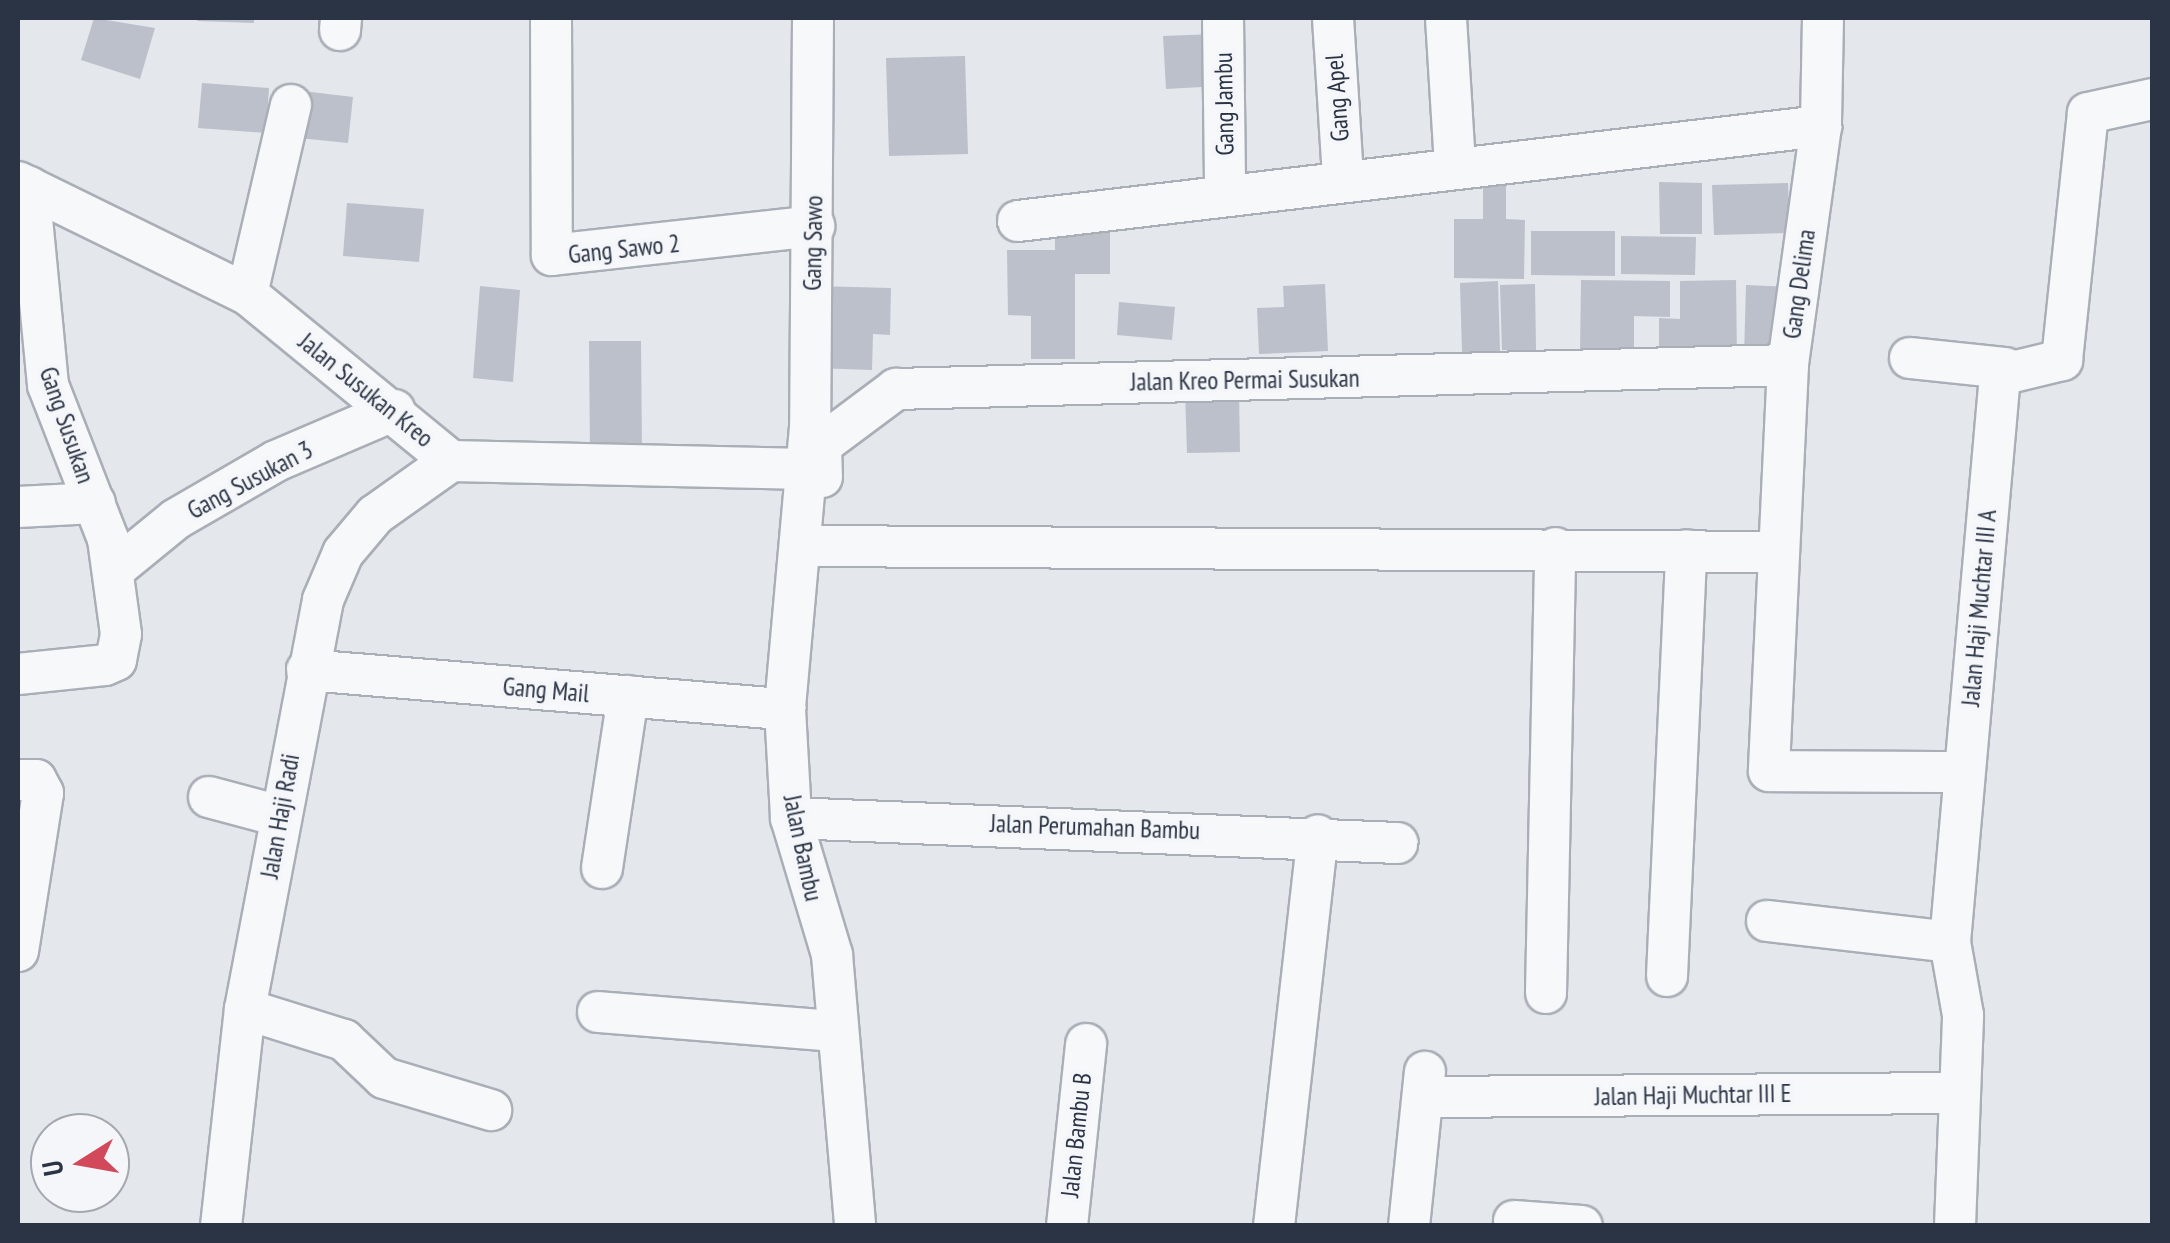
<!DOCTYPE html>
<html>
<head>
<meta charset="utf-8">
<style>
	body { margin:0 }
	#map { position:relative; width:2170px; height:1243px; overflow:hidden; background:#e4e7ec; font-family:"PT Sans Narrow",sans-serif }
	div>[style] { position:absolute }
	.building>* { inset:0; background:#bbc0ca }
	.roads { filter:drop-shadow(2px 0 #a9aeb7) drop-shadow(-2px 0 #a9aeb7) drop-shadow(0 2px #a9aeb7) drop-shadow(0 -2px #a9aeb7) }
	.minor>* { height:40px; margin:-20px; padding:0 20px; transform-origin:20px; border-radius:20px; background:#f7f8fa }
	span { translate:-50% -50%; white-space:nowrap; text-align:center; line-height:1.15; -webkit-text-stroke:8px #f4f6f9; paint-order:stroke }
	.street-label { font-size:25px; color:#2b3445 }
	.frame { position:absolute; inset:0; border:20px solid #2b3445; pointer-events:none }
	.north { position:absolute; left:30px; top:1113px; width:100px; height:100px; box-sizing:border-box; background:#f4f6f9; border:2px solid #a4a8b1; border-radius:50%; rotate:259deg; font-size:28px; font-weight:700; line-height:40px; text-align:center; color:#2b3445 }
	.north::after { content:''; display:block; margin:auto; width:35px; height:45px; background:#d1495b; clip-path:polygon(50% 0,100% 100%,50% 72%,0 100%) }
</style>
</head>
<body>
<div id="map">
	<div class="building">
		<i style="clip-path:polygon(94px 18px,155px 28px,140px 79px,81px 60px)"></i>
		<i style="clip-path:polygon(198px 18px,254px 18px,254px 23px,197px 21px)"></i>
		<i style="clip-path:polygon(1216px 34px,1219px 86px,1166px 89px,1163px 36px)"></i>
		<i style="clip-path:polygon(965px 56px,968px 154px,889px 156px,886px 58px)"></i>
		<i style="clip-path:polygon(202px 83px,269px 88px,266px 133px,198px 128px)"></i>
		<i style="clip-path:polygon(294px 90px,353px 97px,348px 143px,289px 137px)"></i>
		<i style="clip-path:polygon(1659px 182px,1702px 183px,1702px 234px,1660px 234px)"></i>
		<i style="clip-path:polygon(1788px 183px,1790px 233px,1714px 235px,1712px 185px)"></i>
		<i style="clip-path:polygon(1483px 185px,1506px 186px,1506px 219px,1525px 220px,1524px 279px,1454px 278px,1454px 219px,1483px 219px)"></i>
		<i style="clip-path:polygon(347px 203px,424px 209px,419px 262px,343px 256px)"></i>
		<i style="clip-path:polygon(1055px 224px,1110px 224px,1110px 274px,1075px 274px,1075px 359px,1031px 359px,1031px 316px,1008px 315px,1007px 250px,1055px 250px)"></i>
		<i style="clip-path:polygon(1531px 231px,1615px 231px,1615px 276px,1531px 275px)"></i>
		<i style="clip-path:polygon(1621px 236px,1696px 237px,1695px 275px,1621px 274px)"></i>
		<i style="clip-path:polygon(1581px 280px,1670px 281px,1670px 317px,1634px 316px,1634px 355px,1580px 354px)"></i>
		<i style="clip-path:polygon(1736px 280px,1737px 359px,1659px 359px,1659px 318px,1680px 319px,1680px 281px)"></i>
		<i style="clip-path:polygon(1498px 281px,1500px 352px,1462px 352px,1460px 283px)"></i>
		<i style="clip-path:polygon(1325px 284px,1328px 351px,1259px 354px,1257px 308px,1284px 307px,1283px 286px)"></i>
		<i style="clip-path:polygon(1535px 284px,1536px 350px,1502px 350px,1500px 285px)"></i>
		<i style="clip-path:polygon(1746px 285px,1788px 287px,1786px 359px,1744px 358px)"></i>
		<i style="clip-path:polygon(480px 286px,520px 290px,513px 382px,473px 378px)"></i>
		<i style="clip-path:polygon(815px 286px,891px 288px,890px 335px,873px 334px,872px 370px,813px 368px)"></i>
		<i style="clip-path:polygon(1119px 302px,1175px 307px,1172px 340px,1117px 335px)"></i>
		<i style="clip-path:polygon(589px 341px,641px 341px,642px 453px,590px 453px)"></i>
		<i style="clip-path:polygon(1239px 390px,1240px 452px,1187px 453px,1185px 391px)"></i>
	</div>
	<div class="roads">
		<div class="minor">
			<i style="left:551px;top:18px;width:237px;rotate:89.8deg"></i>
			<i style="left:552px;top:255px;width:264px;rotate:-6.3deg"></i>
			<i style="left:813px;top:18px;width:409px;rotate:90.4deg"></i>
			<i style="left:810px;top:427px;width:283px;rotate:95.1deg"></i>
			<i style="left:785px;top:709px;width:109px;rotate:86.8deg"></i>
			<i style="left:791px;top:818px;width:143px;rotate:73.3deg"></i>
			<i style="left:832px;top:955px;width:272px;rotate:85.1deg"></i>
			<i style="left:1223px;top:18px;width:173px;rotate:89.3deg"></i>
			<i style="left:1333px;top:18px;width:160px;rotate:86.4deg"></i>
			<i style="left:1446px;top:18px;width:148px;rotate:86.5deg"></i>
			<i style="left:1823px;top:18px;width:108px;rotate:91.1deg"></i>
			<i style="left:1821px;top:126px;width:241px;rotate:97.9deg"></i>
			<i style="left:1788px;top:365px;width:406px;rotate:92.7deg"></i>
			<i style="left:1769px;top:771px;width:195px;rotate:0.3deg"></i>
			<i style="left:340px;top:30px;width:12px;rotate:-85deg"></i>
			<i style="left:18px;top:182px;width:255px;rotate:26.1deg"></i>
			<i style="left:247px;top:294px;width:264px;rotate:39.3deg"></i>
			<i style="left:451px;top:461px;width:356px;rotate:1.3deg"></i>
			<i style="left:1018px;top:221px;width:809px;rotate:-6.75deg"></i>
			<i style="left:247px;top:294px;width:194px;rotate:-76.9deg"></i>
			<i style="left:1910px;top:358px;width:96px;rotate:6deg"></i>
			<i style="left:822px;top:477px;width:32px;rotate:-92deg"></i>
			<i style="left:821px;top:445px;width:94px;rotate:-36.7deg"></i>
			<i style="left:896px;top:389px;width:892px;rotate:-1.54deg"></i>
			<i style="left:18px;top:507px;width:77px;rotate:-3deg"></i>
			<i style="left:804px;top:546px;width:973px;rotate:0.35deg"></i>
			<i style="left:116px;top:568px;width:77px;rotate:-39.2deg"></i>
			<i style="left:176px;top:519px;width:116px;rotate:-30.1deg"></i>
			<i style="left:276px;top:461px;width:129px;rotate:-23.2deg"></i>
			<i style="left:307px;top:670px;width:480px;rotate:4.7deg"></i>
			<i style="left:18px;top:674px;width:87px;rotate:-5.9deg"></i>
			<i style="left:105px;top:665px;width:12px;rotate:-24deg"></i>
			<i style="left:116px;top:660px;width:26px;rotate:-79deg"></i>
			<i style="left:121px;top:634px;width:96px;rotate:-97.8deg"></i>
			<i style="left:108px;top:539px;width:165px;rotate:-111.3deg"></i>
			<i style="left:48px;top:385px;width:199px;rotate:-95.5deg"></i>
			<i style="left:18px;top:780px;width:18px"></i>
			<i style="left:36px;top:780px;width:15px;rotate:62deg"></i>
			<i style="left:43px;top:793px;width:160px;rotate:99deg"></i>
			<i style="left:209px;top:797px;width:73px;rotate:15deg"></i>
			<i style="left:791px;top:818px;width:607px;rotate:2.36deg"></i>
			<i style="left:602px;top:868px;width:174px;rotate:-81.4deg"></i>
			<i style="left:1767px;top:921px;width:184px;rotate:6.5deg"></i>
			<i style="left:1667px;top:976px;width:426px;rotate:-87.4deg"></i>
			<i style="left:1546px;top:993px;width:445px;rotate:-88.8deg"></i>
			<i style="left:245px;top:1009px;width:104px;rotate:17.4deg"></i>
			<i style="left:344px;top:1040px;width:55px;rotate:43.5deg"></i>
			<i style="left:384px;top:1078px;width:112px;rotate:16.7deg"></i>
			<i style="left:598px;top:1012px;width:237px;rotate:4.6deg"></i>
			<i style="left:1425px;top:1097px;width:535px;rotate:-0.43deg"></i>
			<i style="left:1514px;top:1221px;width:68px;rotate:4.2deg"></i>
			<i style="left:221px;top:1226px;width:218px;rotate:-83.7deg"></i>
			<i style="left:245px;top:1009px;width:416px;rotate:-79.2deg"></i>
			<i style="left:323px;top:600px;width:51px;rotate:-66.9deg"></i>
			<i style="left:343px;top:553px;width:50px;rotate:-49.9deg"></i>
			<i style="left:375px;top:515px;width:93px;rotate:-35.4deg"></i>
			<i style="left:1067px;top:1226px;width:183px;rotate:-84deg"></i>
			<i style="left:1274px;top:1226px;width:393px;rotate:-83.6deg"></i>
			<i style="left:1409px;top:1226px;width:155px;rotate:-84.1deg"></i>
			<i style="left:1955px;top:1226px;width:211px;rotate:-87.8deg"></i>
			<i style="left:1963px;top:1015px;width:74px;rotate:-100.1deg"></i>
			<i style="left:1950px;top:942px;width:569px;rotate:-84.96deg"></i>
			<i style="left:2000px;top:375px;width:64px;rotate:-13.6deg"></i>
			<i style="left:2062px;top:360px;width:248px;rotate:-84deg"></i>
			<i style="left:2088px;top:113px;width:66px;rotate:-12.3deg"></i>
		</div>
	</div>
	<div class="street-label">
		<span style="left:1337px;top:98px;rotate:-94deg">Gang Apel</span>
		<span style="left:1224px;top:104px;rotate:-91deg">Gang Jambu</span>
		<span style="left:813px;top:243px;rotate:-89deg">Gang Sawo</span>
		<span style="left:624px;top:249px;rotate:-6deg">Gang Sawo 2</span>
		<span style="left:1799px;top:284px;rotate:-82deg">Gang Delima</span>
		<span style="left:1245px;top:380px;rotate:-1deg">Jalan Kreo Permai Susukan</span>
		<span style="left:366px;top:390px;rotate:39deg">Jalan Susukan Kreo</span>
		<span style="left:67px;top:425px;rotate:71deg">Gang Susukan</span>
		<span style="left:250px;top:480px;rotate:-28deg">Gang Susukan 3</span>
		<span style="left:1979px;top:608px;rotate:-85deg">Jalan Haji Muchtar III A</span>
		<span style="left:546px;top:690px;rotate:5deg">Gang Mail</span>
		<span style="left:280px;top:816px;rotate:-80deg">Jalan Haji Radi</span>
		<span style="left:1095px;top:827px;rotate:2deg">Jalan Perumahan Bambu</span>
		<span style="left:803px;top:848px;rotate:78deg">Jalan Bambu</span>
		<span style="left:1693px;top:1095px;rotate:-1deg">Jalan Haji Muchtar III E</span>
		<span style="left:1076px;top:1135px;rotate:-84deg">Jalan Bambu B</span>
	</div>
	<div class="frame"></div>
	<div class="north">U</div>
</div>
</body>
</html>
